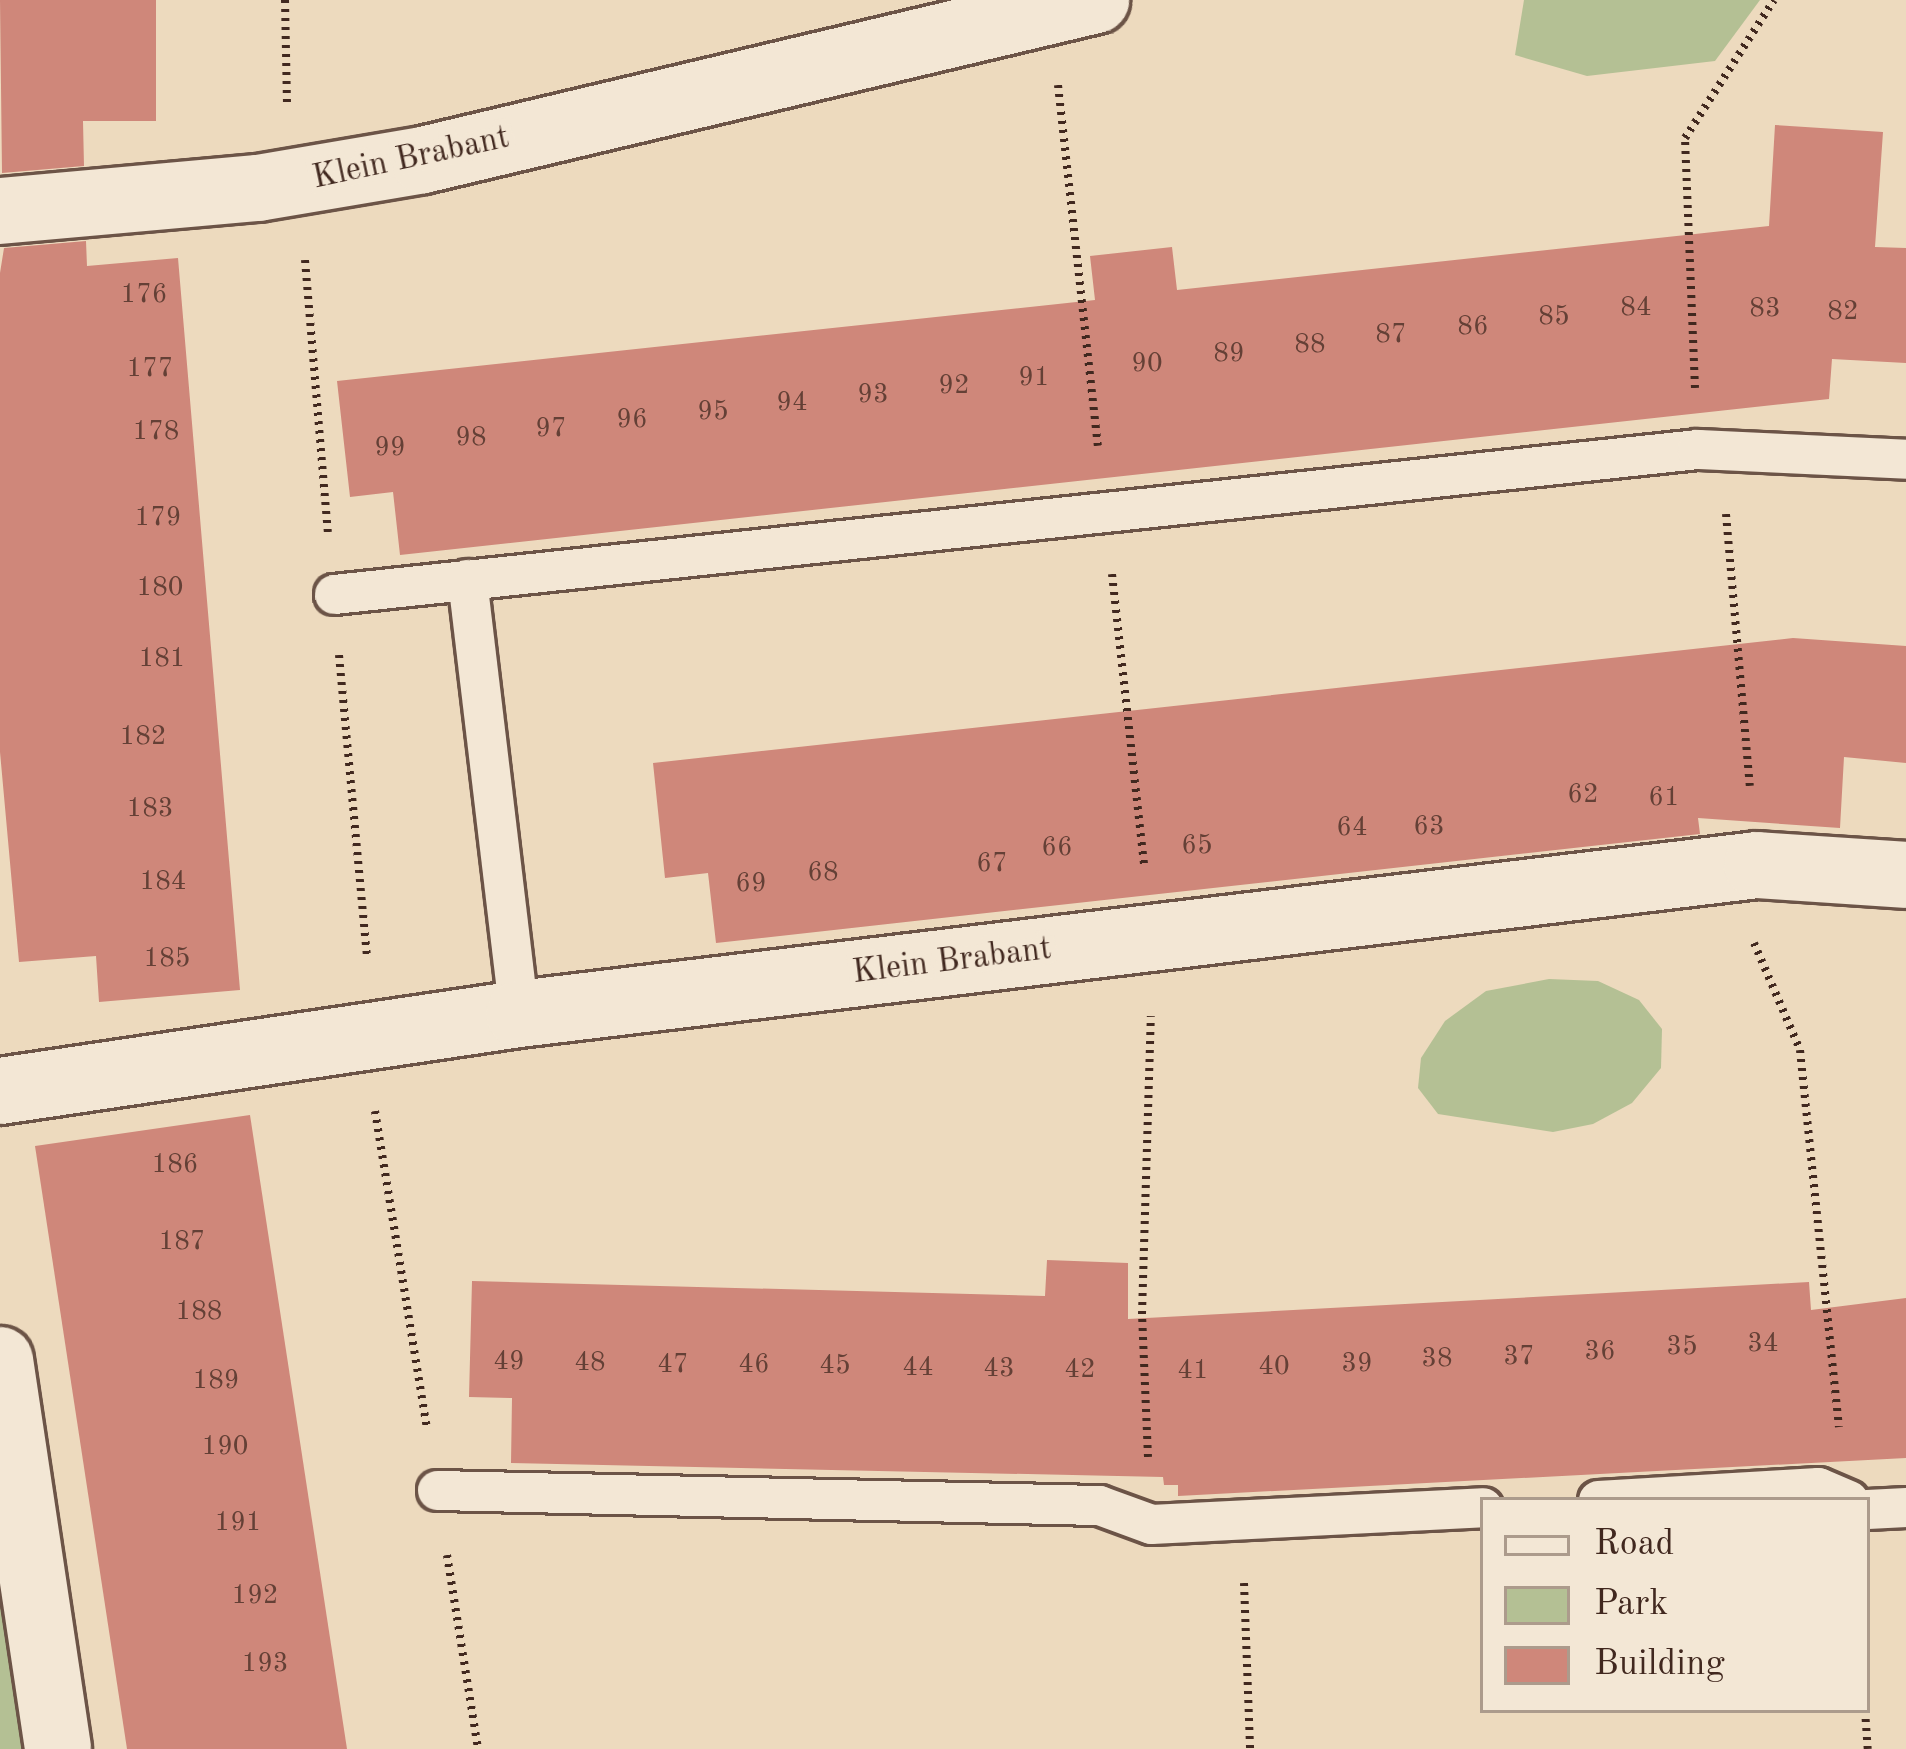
<!DOCTYPE html>
<html>
<head>
<meta charset="utf-8">
<style>
	body { margin:0 }
	#map { position:relative; width:1906px; height:1749px; overflow:hidden; background:#eddabe; font-family:"Old Standard TT",serif }
	div>[style] { position:absolute }
	.green>* { inset:0; background:#b4c094 }
	.building>* { inset:0; background:#cf877a }
	.path>* { height:8px; margin-top:-4px; transform-origin:0; background:repeating-linear-gradient(90deg,#41281f 0 3px,transparent 0 9px) }
	.roads { filter:drop-shadow(3px 0 #6c5447) drop-shadow(-3px 0 #6c5447) drop-shadow(0 3px #6c5447) drop-shadow(0 -3px #6c5447) }
	.service>* { height:39px; margin:-19.5px; padding:0 19.5px; transform-origin:19.5px; border-radius:19.5px; background:#f3e7d5 }
	.minor>* { height:66px; margin:-33px; padding:0 33px; transform-origin:33px; border-radius:33px; background:#f3e7d5 }
	span { translate:-50% -50%; white-space:nowrap; text-align:center; line-height:1.15; -webkit-text-stroke:12px #f3e7d5; paint-order:stroke }
	.number-label { font-size:27px; color:#644036 }
	.number-label span { -webkit-text-stroke-width:0 }
	.street-label { font-size:33px; color:#41281f }
	.legend { position:absolute; left:1480px; top:1497px; width:390px; height:216px; box-sizing:border-box; background:#f3e7d5; border:3px solid #ac9b8c; margin:0; padding:15px 21px; list-style:none; font-size:36px; color:#41281f }
	.legend li { display:flex; align-items:center; gap:24px; height:60px }
	.legend b { width:60px; border:3px solid #ac9b8c }
</style>
</head>
<body>
<div id="map">
	<div class="green">
		<i style="clip-path:polygon(1524px 0,1760px 0,1715px 61px,1587px 76px,1515px 55px)"></i>
		<i style="clip-path:polygon(1549px 979px,1598px 981px,1639px 1000px,1662px 1029px,1661px 1068px,1632px 1103px,1593px 1124px,1553px 1132px,1438px 1114px,1418px 1088px,1421px 1058px,1445px 1021px,1486px 991px)"></i>
		<i style="clip-path:polygon(0 1596px,23px 1749px,0 1749px)"></i>
	</div>
	<div class="building">
		<i style="clip-path:polygon(0 0,156px 0,156px 121px,83px 121px,84px 166px,2px 173px)"></i>
		<i style="clip-path:polygon(1775px 125px,1883px 132px,1875px 247px,1906px 248px,1906px 363px,1832px 359px,1829px 399px,400px 555px,393px 492px,350px 497px,337px 381px,1095px 300px,1090px 256px,1172px 247px,1177px 290px,1769px 226px)"></i>
		<i style="clip-path:polygon(86px 241px,87px 266px,178px 258px,240px 990px,99px 1002px,96px 956px,19px 962px,0 752px,0 273px,4px 248px)"></i>
		<i style="clip-path:polygon(1793px 638px,1906px 646px,1906px 763px,1844px 757px,1840px 828px,1698px 818px,1700px 834px,716px 943px,708px 873px,665px 878px,653px 763px)"></i>
		<i style="clip-path:polygon(250px 1115px,347px 1749px,127px 1749px,35px 1146px)"></i>
		<i style="clip-path:polygon(1047px 1260px,1128px 1263px,1128px 1319px,1809px 1282px,1811px 1310px,1906px 1298px,1906px 1458px,1178px 1496px,1178px 1485px,1164px 1485px,1163px 1477px,511px 1463px,512px 1398px,469px 1397px,472px 1281px,1045px 1296px)"></i>
	</div>
	<div class="path">
		<i style="left:285px;top:0;width:106px;rotate:88.9deg"></i>
		<i style="left:1058px;top:85px;width:363px;rotate:83.7deg"></i>
		<i style="left:305px;top:260px;width:273px;rotate:85.2deg"></i>
		<i style="left:1695px;top:388px;width:250px;rotate:-92.3deg"></i>
		<i style="left:1685px;top:138px;width:164px;rotate:-57.2deg"></i>
		<i style="left:1726px;top:514px;width:273px;rotate:85deg"></i>
		<i style="left:1112px;top:574px;width:292px;rotate:83.7deg"></i>
		<i style="left:339px;top:655px;width:302px;rotate:84.7deg"></i>
		<i style="left:1754px;top:943px;width:116px;rotate:66.7deg"></i>
		<i style="left:1800px;top:1050px;width:379px;rotate:84.1deg"></i>
		<i style="left:375px;top:1111px;width:321px;rotate:80.7deg"></i>
		<i style="left:1148px;top:1457px;width:143px;rotate:-92.4deg"></i>
		<i style="left:1142px;top:1314px;width:298px;rotate:-88.3deg"></i>
		<i style="left:447px;top:1555px;width:196px;rotate:80.9deg"></i>
		<i style="left:1244px;top:1583px;width:166px;rotate:87.9deg"></i>
		<i style="left:1865px;top:1710px;width:39px;rotate:86deg"></i>
	</div>
	<div class="roads">
		<div class="service">
			<i style="left:467px;top:579px;width:438px;rotate:83.2deg"></i>
			<i style="left:334px;top:594px;width:1371px;rotate:-6.07deg"></i>
			<i style="left:1697px;top:449px;width:209px;rotate:2.7deg"></i>
			<i style="left:437px;top:1490px;width:662px;rotate:1.3deg"></i>
			<i style="left:1099px;top:1505px;width:55px;rotate:20.1deg"></i>
			<i style="left:1151px;top:1524px;width:332px;rotate:-2.9deg"></i>
			<i style="left:1598px;top:1500px;width:220px;rotate:-3.4deg"></i>
			<i style="left:1818px;top:1487px;width:33px;rotate:23deg"></i>
			<i style="left:1867px;top:1509px;width:39px;rotate:-3deg"></i>
		</div>
		<div class="minor">
			<i style="left:0;top:211px;width:259px;rotate:-5.1deg"></i>
			<i style="left:258px;top:188px;width:167px;rotate:-9.6deg"></i>
			<i style="left:423px;top:160px;width:692px;rotate:-13.37deg"></i>
			<i style="left:0;top:1091px;width:525px;rotate:-8.44deg"></i>
			<i style="left:519px;top:1014px;width:1247px;rotate:-6.86deg"></i>
			<i style="left:1757px;top:865px;width:149px;rotate:3.8deg"></i>
			<i style="left:0;top:1360px;width:393px;rotate:81.5deg"></i>
		</div>
	</div>
	<div class="number-label">
		<span style="left:144px;top:295px">176</span>
		<span style="left:1636px;top:308px">84</span>
		<span style="left:1765px;top:309px">83</span>
		<span style="left:1843px;top:312px">82</span>
		<span style="left:1554px;top:317px">85</span>
		<span style="left:1473px;top:327px">86</span>
		<span style="left:1391px;top:335px">87</span>
		<span style="left:1310px;top:345px">88</span>
		<span style="left:1229px;top:354px">89</span>
		<span style="left:1147px;top:364px">90</span>
		<span style="left:150px;top:369px">177</span>
		<span style="left:1034px;top:378px">91</span>
		<span style="left:954px;top:386px">92</span>
		<span style="left:873px;top:395px">93</span>
		<span style="left:792px;top:403px">94</span>
		<span style="left:713px;top:412px">95</span>
		<span style="left:632px;top:420px">96</span>
		<span style="left:551px;top:429px">97</span>
		<span style="left:156px;top:432px">178</span>
		<span style="left:471px;top:438px">98</span>
		<span style="left:390px;top:448px">99</span>
		<span style="left:158px;top:518px">179</span>
		<span style="left:160px;top:588px">180</span>
		<span style="left:162px;top:659px">181</span>
		<span style="left:143px;top:737px">182</span>
		<span style="left:1583px;top:795px">62</span>
		<span style="left:1664px;top:798px">61</span>
		<span style="left:150px;top:809px">183</span>
		<span style="left:1429px;top:827px">63</span>
		<span style="left:1352px;top:828px">64</span>
		<span style="left:1197px;top:846px">65</span>
		<span style="left:1057px;top:848px">66</span>
		<span style="left:992px;top:864px">67</span>
		<span style="left:823px;top:873px">68</span>
		<span style="left:163px;top:882px">184</span>
		<span style="left:751px;top:884px">69</span>
		<span style="left:167px;top:959px">185</span>
		<span style="left:175px;top:1165px">186</span>
		<span style="left:182px;top:1242px">187</span>
		<span style="left:199px;top:1312px">188</span>
		<span style="left:1763px;top:1344px">34</span>
		<span style="left:1682px;top:1347px">35</span>
		<span style="left:1600px;top:1352px">36</span>
		<span style="left:1519px;top:1357px">37</span>
		<span style="left:1437px;top:1359px">38</span>
		<span style="left:509px;top:1362px">49</span>
		<span style="left:590px;top:1363px">48</span>
		<span style="left:1357px;top:1364px">39</span>
		<span style="left:673px;top:1365px">47</span>
		<span style="left:754px;top:1365px">46</span>
		<span style="left:835px;top:1366px">45</span>
		<span style="left:1274px;top:1367px">40</span>
		<span style="left:918px;top:1368px">44</span>
		<span style="left:999px;top:1369px">43</span>
		<span style="left:1080px;top:1370px">42</span>
		<span style="left:1193px;top:1371px">41</span>
		<span style="left:216px;top:1381px">189</span>
		<span style="left:225px;top:1447px">190</span>
		<span style="left:238px;top:1523px">191</span>
		<span style="left:255px;top:1596px">192</span>
		<span style="left:265px;top:1664px">193</span>
	</div>
	<div class="street-label">
		<span style="left:411px;top:159px;rotate:-12deg">Klein Brabant</span>
		<span style="left:952px;top:962px;rotate:-7deg">Klein Brabant</span>
	</div>
	<ul class="legend">
	<li><b style="height:15px;background:#f3e7d5"></b>Road</li>
	<li><b style="height:33px;background:#b4c094"></b>Park</li>
	<li><b style="height:33px;background:#cf877a"></b>Building</li>
	</ul>
</div>
</body>
</html>
